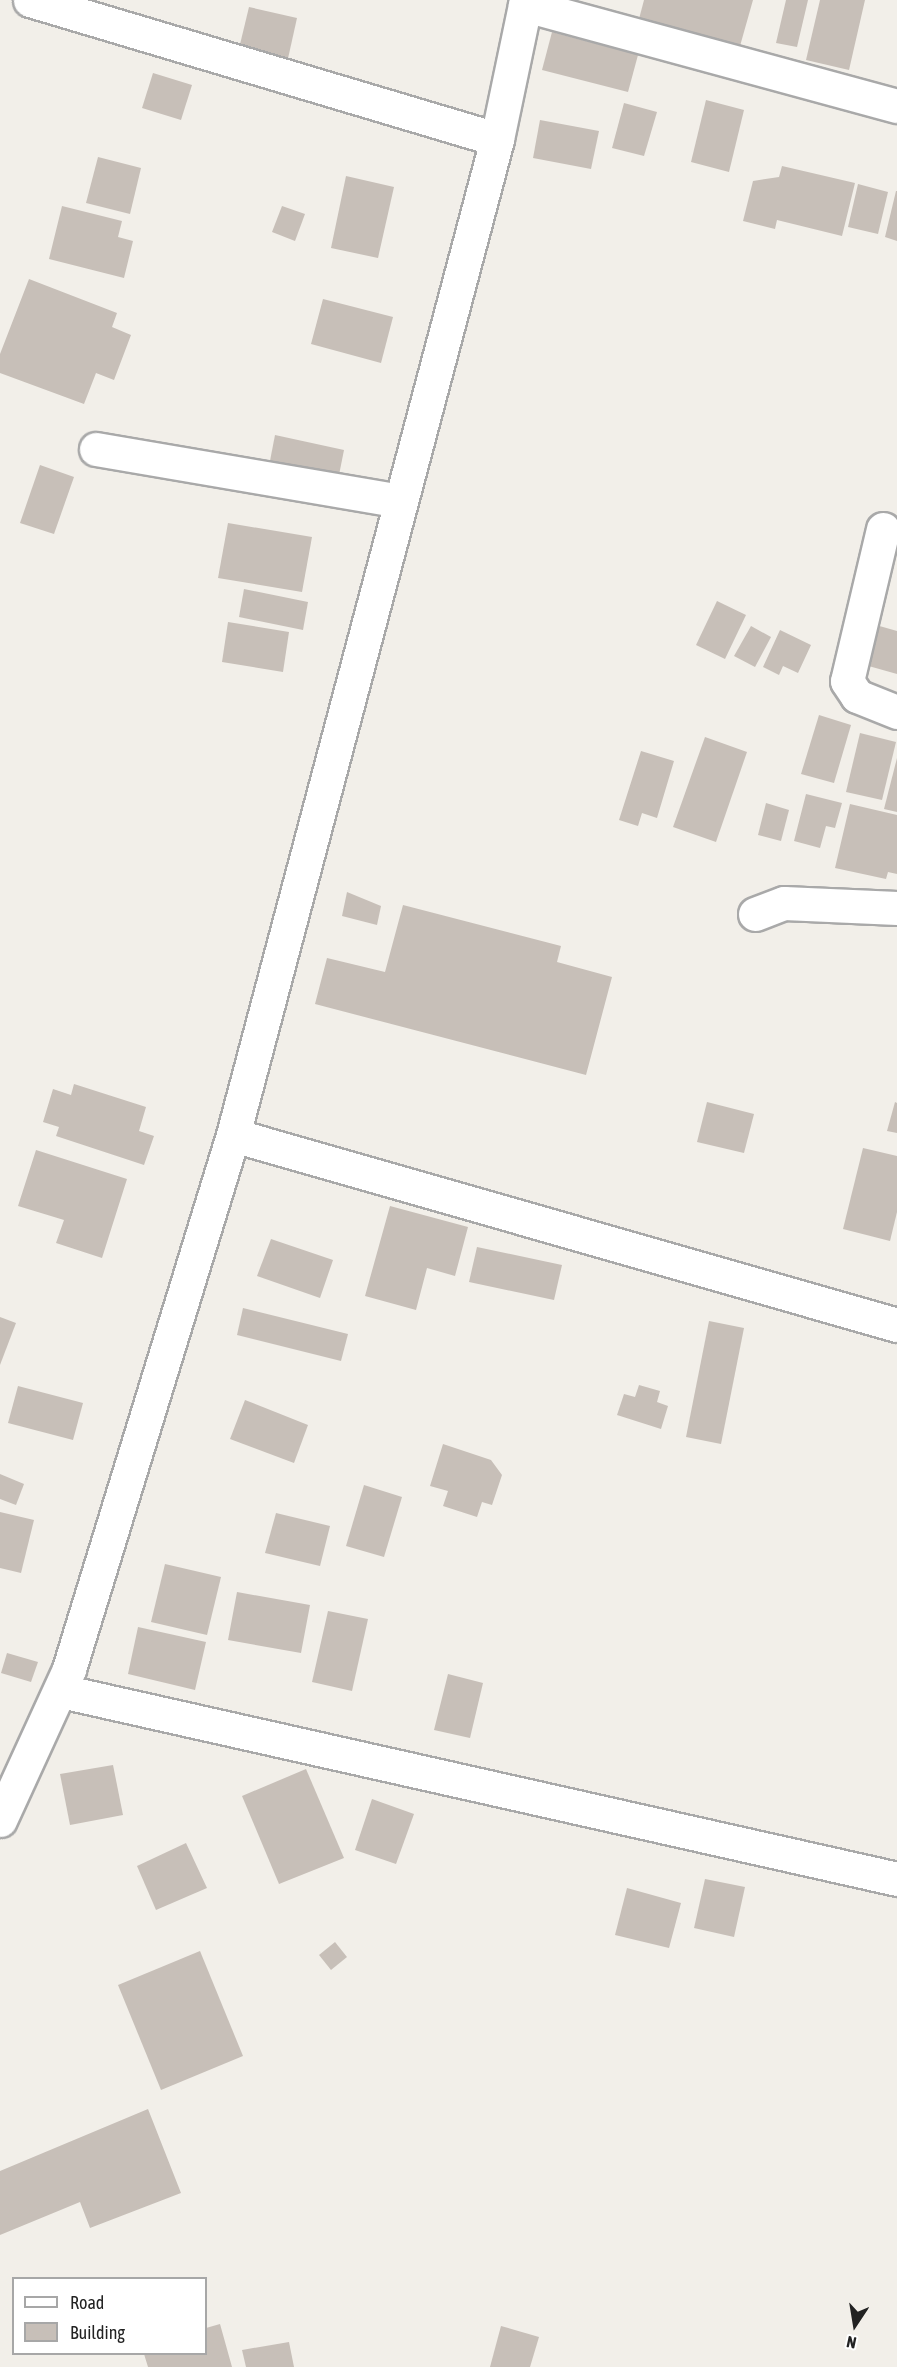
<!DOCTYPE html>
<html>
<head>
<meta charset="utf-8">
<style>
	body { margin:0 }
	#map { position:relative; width:897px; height:2367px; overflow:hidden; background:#f2efe9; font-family:"Asap Condensed",sans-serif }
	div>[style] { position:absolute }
	.building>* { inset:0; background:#c7bfb8 }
	.roads { filter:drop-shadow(2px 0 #a9a9a9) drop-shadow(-2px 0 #a9a9a9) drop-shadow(0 2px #a9a9a9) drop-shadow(0 -2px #a9a9a9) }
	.minor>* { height:33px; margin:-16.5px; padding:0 16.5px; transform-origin:16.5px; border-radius:16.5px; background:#fff }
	span { translate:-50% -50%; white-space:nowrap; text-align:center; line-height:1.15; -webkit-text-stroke:4.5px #fff; paint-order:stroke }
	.legend { position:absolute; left:12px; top:2277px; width:195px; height:78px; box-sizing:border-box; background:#fff; border:2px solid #a7a7a7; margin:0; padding:8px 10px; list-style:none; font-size:18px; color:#222 }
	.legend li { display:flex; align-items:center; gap:12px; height:30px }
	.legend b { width:30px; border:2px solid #a7a7a7 }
	.north { position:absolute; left:825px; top:2295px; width:60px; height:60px; -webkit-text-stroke:4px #fff; paint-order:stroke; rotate:192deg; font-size:16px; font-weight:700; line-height:24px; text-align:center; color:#222 }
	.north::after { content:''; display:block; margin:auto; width:21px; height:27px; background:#222; clip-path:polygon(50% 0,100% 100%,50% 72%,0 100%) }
</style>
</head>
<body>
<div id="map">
	<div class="building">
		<i style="clip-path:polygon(644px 0,753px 0,740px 46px,639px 19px)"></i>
		<i style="clip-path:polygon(786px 0,808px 0,797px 47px,776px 43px)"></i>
		<i style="clip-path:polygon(820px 0,865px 0,849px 70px,806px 60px)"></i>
		<i style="clip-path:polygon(249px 7px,297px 18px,285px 72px,236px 61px)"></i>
		<i style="clip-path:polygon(552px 32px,638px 55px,628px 92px,542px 70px)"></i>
		<i style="clip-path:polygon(153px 73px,192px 85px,181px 120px,142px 108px)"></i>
		<i style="clip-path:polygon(706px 100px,744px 110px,729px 172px,691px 162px)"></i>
		<i style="clip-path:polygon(624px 103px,657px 112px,644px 156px,612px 148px)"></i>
		<i style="clip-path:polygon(540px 120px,599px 131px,591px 169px,533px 158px)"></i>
		<i style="clip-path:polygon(98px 157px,141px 168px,130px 214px,86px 203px)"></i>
		<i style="clip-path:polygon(782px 166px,855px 183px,842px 236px,777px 220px,775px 229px,743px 221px,753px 181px,779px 177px)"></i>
		<i style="clip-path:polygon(346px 176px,394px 187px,378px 258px,331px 248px)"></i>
		<i style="clip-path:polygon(858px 184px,888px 192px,878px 234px,848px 227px)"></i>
		<i style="clip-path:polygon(896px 191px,897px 191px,897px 241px,885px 237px)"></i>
		<i style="clip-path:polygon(62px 206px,122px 221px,118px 237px,133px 241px,124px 278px,49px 259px)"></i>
		<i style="clip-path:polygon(282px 206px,305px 214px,295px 241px,272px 232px)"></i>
		<i style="clip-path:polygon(29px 279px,117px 313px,112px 327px,131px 335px,114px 380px,96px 373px,84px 404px,0 373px,0 354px)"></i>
		<i style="clip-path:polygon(323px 299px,393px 317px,381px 363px,311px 344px)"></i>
		<i style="clip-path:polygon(275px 435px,344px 450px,338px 480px,269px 466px)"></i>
		<i style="clip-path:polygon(40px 465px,74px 477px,54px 534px,20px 523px)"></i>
		<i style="clip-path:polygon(228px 523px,312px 537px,302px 592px,218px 578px)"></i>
		<i style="clip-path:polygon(244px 589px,308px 602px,303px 630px,239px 617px)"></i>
		<i style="clip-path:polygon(717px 601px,746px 615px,725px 659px,696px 645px)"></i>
		<i style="clip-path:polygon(228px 622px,289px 632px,283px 672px,222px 662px)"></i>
		<i style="clip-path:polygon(876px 625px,897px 631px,897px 674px,865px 665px)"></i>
		<i style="clip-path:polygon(751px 626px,771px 637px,755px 667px,734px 656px)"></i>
		<i style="clip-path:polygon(780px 630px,811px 645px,798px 673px,783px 666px,779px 675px,763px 667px)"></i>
		<i style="clip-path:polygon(819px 715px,851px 725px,834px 783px,801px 774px)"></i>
		<i style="clip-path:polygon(860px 733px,896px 742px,882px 800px,846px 792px)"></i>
		<i style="clip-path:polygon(705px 737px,747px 752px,716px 842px,673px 827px)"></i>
		<i style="clip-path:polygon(641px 751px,674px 761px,657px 818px,642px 813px,638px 826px,619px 820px)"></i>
		<i style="clip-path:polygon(897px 758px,897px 812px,884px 809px)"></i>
		<i style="clip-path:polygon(806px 794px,842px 803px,835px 828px,826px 826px,820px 848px,794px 841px)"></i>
		<i style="clip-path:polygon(766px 803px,789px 810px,781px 841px,758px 835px)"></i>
		<i style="clip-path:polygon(850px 804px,897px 815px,897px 874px,888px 872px,886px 879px,835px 868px)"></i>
		<i style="clip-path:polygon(347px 892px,381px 906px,377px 925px,342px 916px)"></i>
		<i style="clip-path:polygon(403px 905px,561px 946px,557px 962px,612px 977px,586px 1075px,315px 1004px,327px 958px,385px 972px)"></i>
		<i style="clip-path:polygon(74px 1084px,146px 1107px,139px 1131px,154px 1136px,144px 1165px,56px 1136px,59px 1127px,43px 1122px,53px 1089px,71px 1095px)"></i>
		<i style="clip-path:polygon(707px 1102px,754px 1114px,744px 1153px,697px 1142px)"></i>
		<i style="clip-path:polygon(895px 1102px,897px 1103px,897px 1133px,887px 1131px)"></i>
		<i style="clip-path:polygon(863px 1148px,897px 1156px,897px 1212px,890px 1241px,843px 1229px)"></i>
		<i style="clip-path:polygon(36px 1150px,127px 1179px,102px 1258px,56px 1243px,64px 1220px,18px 1206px)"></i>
		<i style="clip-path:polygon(390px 1206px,468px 1227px,455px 1276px,427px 1268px,416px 1310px,365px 1296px)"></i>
		<i style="clip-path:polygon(271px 1239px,333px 1260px,320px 1298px,257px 1276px)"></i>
		<i style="clip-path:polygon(477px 1247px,562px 1265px,554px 1300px,469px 1282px)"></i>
		<i style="clip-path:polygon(243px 1308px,348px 1334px,341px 1361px,237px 1335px)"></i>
		<i style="clip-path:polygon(0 1317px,16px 1323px,0 1365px)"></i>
		<i style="clip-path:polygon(709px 1321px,744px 1328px,721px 1444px,686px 1437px)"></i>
		<i style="clip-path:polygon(639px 1385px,660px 1391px,657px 1402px,668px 1406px,661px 1429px,617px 1415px,624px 1394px,635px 1397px)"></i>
		<i style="clip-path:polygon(18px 1386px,83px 1403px,73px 1440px,8px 1423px)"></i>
		<i style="clip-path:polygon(245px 1400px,308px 1425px,294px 1463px,230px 1439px)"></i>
		<i style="clip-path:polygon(443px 1444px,491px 1460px,502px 1475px,492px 1505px,482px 1502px,477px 1517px,443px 1506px,448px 1491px,430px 1486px)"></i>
		<i style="clip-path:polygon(0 1474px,24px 1484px,16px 1505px,0 1499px)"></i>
		<i style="clip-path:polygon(364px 1485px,402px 1497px,384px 1557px,346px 1546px)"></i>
		<i style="clip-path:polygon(0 1512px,34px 1520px,21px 1573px,0 1568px)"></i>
		<i style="clip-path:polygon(276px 1513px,330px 1526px,320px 1566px,265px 1553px)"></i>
		<i style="clip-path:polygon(165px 1564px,221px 1577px,207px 1635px,151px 1622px)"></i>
		<i style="clip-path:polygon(237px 1592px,310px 1605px,301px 1653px,228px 1640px)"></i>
		<i style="clip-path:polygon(328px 1611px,368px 1619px,352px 1691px,312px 1682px)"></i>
		<i style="clip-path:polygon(138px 1627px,206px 1642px,195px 1690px,128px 1674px)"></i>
		<i style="clip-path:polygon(7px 1653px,38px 1662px,31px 1682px,1px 1673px)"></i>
		<i style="clip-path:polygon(448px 1674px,483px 1683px,470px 1738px,434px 1730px)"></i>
		<i style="clip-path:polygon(113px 1765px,123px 1815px,70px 1825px,60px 1774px)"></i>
		<i style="clip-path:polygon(306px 1769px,344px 1858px,279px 1884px,242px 1796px)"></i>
		<i style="clip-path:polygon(372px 1799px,414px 1814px,396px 1864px,355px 1850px)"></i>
		<i style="clip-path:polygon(186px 1843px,207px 1888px,156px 1910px,137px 1866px)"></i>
		<i style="clip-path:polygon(705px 1879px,745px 1887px,734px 1937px,694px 1928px)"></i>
		<i style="clip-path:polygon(627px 1888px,681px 1903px,669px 1948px,615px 1935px)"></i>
		<i style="clip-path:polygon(335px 1942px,347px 1957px,331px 1970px,319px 1955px)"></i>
		<i style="clip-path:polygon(200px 1951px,243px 2056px,161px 2090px,118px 1985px)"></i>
		<i style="clip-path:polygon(148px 2109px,181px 2193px,90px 2228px,80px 2202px,0 2235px,0 2171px)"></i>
		<i style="clip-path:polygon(220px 2324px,232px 2367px,148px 2367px,144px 2354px,206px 2354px,206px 2328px)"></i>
		<i style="clip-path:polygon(501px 2326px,539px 2337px,530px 2367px,490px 2367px)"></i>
		<i style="clip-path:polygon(289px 2342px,294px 2367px,246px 2367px,242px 2350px)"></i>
	</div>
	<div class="roads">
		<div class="minor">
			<i style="left:30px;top:0;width:487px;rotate:16.6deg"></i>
			<i style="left:525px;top:5px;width:385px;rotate:15.2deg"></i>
			<i style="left:96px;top:449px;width:309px;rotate:9.7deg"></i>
			<i style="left:883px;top:529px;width:156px;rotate:103.3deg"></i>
			<i style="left:847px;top:681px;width:18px;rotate:56deg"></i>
			<i style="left:857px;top:696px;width:43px;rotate:21.8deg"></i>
			<i style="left:755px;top:914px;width:31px;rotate:-21deg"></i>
			<i style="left:784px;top:903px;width:113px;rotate:2.5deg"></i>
			<i style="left:233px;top:1135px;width:691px;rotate:15.97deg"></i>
			<i style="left:61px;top:1691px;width:857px;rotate:12.67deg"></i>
			<i style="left:0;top:1820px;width:166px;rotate:-65.4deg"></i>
			<i style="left:69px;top:1669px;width:559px;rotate:-72.93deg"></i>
			<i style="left:233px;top:1135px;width:1030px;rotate:-75.15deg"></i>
			<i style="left:497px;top:139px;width:142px;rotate:-78.2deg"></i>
		</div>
	</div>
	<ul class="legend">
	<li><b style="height:8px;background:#fff"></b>Road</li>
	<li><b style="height:16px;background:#c7bfb8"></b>Building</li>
	</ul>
	<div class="north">N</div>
</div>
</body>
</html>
